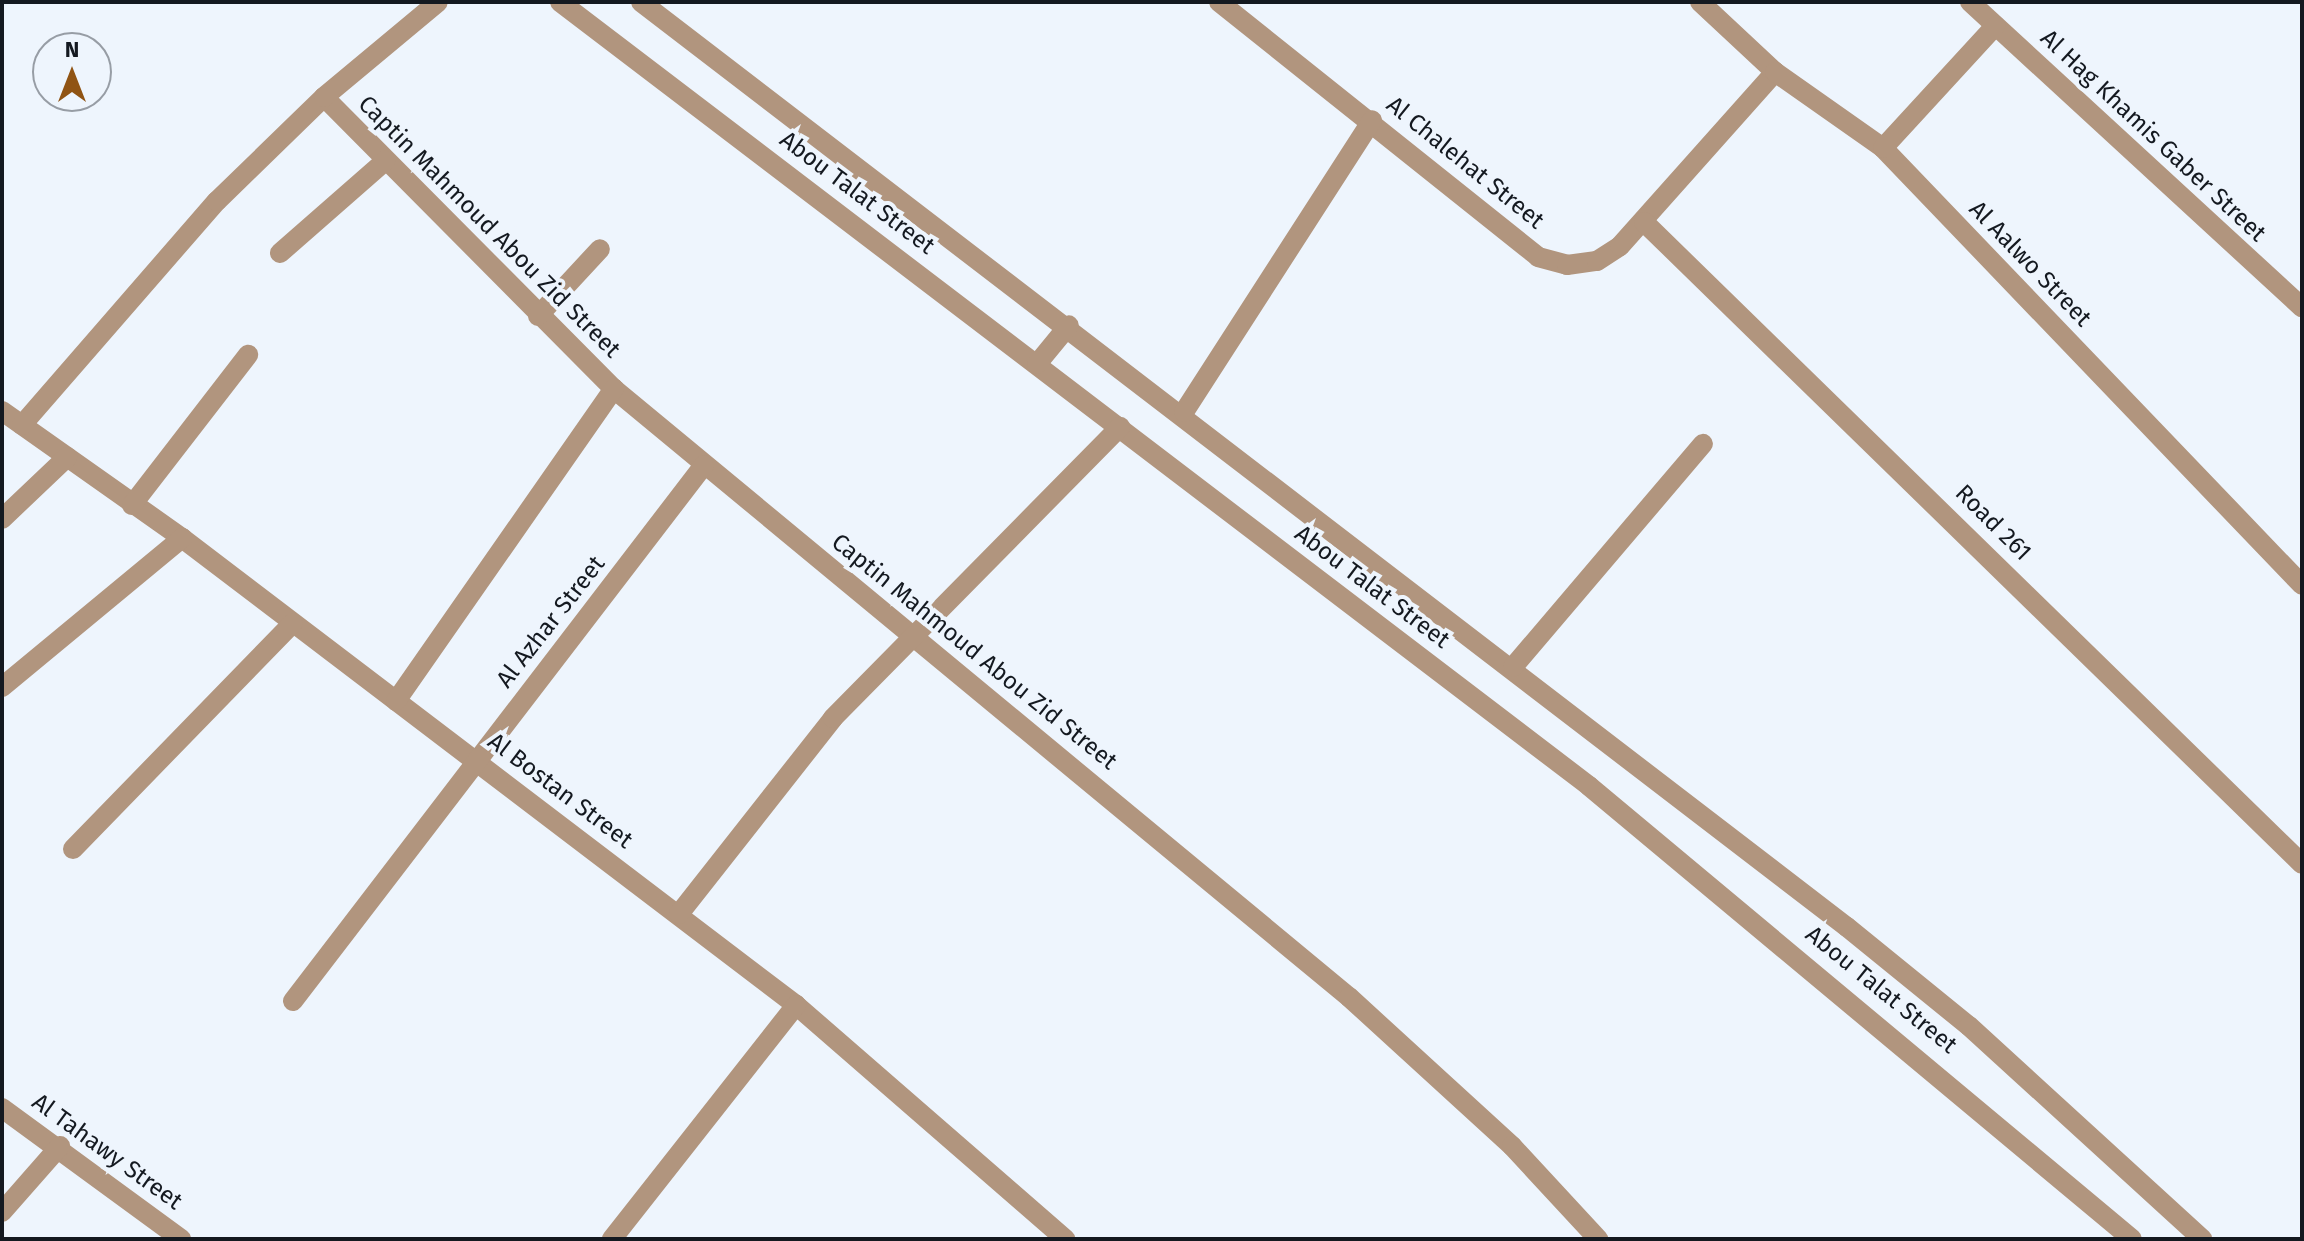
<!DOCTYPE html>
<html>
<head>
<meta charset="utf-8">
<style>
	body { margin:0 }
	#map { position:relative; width:2304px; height:1241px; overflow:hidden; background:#eef5fd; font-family:"Fira Sans",sans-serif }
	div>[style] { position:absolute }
	.minor>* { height:20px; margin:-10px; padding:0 10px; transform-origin:10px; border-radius:10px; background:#b1957e }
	span { translate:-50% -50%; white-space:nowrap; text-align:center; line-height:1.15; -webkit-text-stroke:8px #eef5fd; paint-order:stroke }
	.street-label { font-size:24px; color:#141920 }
	.frame { position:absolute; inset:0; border:4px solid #141920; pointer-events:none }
	.north { position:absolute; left:32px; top:32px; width:80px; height:80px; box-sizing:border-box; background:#eef5fd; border:2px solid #979da5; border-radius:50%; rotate:0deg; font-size:22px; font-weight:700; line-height:32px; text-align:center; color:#141920 }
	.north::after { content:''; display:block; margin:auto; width:28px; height:36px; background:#905414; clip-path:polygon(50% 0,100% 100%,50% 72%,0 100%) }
</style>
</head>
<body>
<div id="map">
	<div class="minor">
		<i style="left:560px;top:2px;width:1294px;rotate:37.3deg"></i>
		<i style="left:1589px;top:786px;width:707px;rotate:39.84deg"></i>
		<i style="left:641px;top:2px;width:1520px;rotate:37.49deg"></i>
		<i style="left:1847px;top:927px;width:157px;rotate:39.1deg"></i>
		<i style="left:1969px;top:1026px;width:316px;rotate:42.4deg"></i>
		<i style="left:1219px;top:2px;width:408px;rotate:38.6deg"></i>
		<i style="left:1538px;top:257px;width:30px;rotate:15deg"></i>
		<i style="left:1567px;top:265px;width:30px;rotate:-8deg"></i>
		<i style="left:1597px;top:261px;width:27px;rotate:-33deg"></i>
		<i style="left:1620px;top:246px;width:233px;rotate:-48.3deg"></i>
		<i style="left:1700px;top:2px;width:103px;rotate:43deg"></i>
		<i style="left:1775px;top:72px;width:132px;rotate:35.1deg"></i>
		<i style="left:1883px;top:148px;width:605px;rotate:46.2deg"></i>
		<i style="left:1970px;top:2px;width:451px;rotate:42.6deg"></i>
		<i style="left:324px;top:97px;width:412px;rotate:45.2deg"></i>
		<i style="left:614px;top:389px;width:954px;rotate:39.6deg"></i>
		<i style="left:1349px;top:997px;width:221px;rotate:42.4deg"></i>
		<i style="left:1512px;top:1146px;width:127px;rotate:47.2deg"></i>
		<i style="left:1883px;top:148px;width:166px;rotate:-47.4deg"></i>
		<i style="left:1644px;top:222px;width:919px;rotate:44.29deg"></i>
		<i style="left:280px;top:253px;width:140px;rotate:-41.2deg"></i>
		<i style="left:538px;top:316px;width:91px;rotate:-47.2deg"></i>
		<i style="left:1037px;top:364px;width:50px;rotate:-50.6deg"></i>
		<i style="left:2px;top:411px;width:220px;rotate:35.2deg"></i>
		<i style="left:182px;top:538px;width:771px;rotate:37.26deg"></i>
		<i style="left:796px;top:1005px;width:357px;rotate:41deg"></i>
		<i style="left:1184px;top:412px;width:347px;rotate:-57.2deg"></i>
		<i style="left:22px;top:425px;width:297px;rotate:-49deg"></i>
		<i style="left:217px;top:201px;width:149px;rotate:-44.2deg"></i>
		<i style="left:324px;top:97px;width:148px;rotate:-39.8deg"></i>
		<i style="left:132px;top:505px;width:190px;rotate:-52.3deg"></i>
		<i style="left:2px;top:519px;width:90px;rotate:-43.6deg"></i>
		<i style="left:1513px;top:667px;width:293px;rotate:-49.6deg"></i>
		<i style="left:2px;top:687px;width:234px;rotate:-39.6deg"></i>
		<i style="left:396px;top:701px;width:381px;rotate:-55.1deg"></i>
		<i style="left:73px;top:849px;width:315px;rotate:-45.8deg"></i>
		<i style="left:679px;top:914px;width:249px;rotate:-51.8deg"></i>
		<i style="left:833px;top:718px;width:409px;rotate:-45.4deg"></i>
		<i style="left:293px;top:1001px;width:675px;rotate:-52.52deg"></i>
		<i style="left:2px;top:1108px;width:222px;rotate:36.2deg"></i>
		<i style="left:2px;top:1212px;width:88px;rotate:-48.7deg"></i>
		<i style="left:612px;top:1239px;width:298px;rotate:-51.8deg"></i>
	</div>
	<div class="street-label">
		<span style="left:2153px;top:136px;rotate:43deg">Al Hag Khamis Gaber Street</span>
		<span style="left:1465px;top:163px;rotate:39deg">Al Chalehat Street</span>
		<span style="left:857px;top:193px;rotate:37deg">Abou Talat Street</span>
		<span style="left:489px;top:227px;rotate:45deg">Captin Mahmoud Abou Zid Street</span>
		<span style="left:2030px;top:264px;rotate:46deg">Al Aalwo Street</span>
		<span style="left:1993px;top:523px;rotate:45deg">Road 261</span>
		<span style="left:1372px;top:587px;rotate:37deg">Abou Talat Street</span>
		<span style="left:551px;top:622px;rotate:-52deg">Al Azhar Street</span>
		<span style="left:974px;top:652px;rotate:39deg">Captin Mahmoud Abou Zid Street</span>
		<span style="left:560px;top:791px;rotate:37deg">Al Bostan Street</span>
		<span style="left:1881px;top:990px;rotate:39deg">Abou Talat Street</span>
		<span style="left:107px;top:1152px;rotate:36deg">Al Tahawy Street</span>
	</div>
	<div class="frame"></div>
	<div class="north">N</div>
</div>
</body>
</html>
